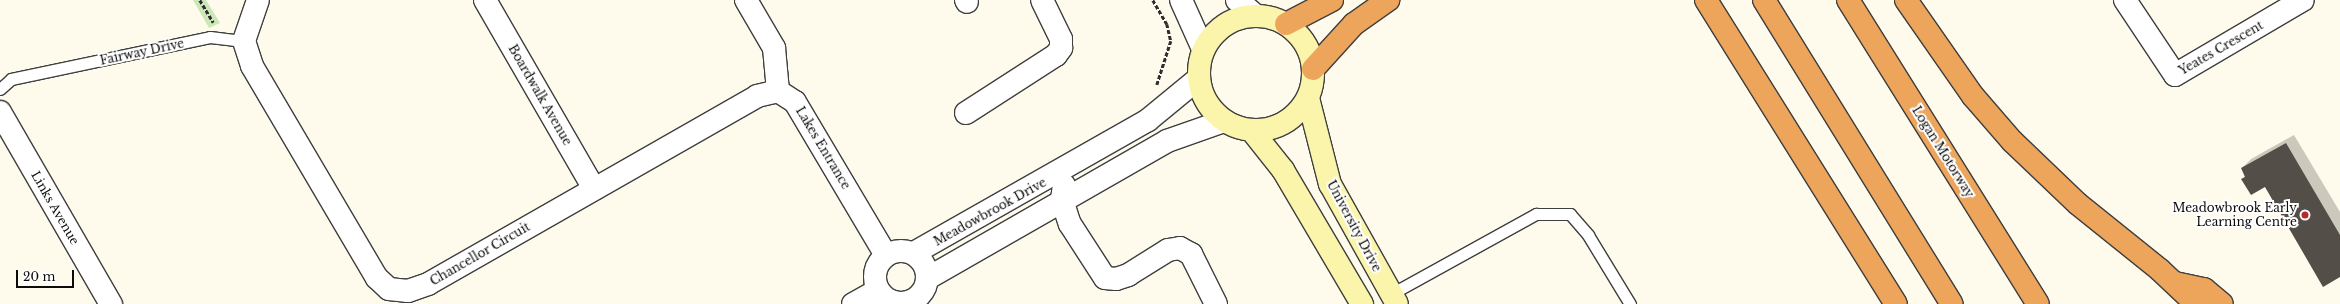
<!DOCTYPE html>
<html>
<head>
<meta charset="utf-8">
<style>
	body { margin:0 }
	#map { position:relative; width:2340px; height:304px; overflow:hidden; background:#fefbec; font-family:"Libre Baskerville",serif }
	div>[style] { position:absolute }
	.green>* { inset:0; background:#cee7b8 }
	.shadow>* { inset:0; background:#0003 }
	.building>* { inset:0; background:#544e49 }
	.path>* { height:2.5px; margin-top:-1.25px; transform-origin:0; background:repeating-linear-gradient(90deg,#2e2e2e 0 4px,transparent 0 6px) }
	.roads { filter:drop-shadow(1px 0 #3f3f3f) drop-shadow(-1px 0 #3f3f3f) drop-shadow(0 1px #3f3f3f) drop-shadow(0 -1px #3f3f3f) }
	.service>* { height:11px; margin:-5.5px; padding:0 5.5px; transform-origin:5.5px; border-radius:5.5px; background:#fff }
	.minor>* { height:22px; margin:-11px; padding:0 11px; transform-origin:11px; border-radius:11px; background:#fff }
	.minor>.ring { margin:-11px; padding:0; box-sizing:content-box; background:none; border:22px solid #fff; border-radius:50% }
	.tertiary>* { height:22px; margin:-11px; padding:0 11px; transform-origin:11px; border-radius:11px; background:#fff }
	.secondary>* { height:22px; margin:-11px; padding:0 11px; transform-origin:11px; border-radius:11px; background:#fbf5ab }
	.secondary>.ring { margin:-11px; padding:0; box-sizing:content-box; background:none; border:22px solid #fbf5ab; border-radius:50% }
	.motorway>* { height:22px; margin:-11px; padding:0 11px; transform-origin:11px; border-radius:11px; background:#eda45b }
	.dots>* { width:11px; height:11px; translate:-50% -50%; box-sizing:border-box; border:2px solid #fff; border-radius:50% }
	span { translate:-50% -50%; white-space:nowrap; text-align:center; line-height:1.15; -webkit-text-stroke:4px #fff; paint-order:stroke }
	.street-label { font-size:12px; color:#0c0c0c }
	.poi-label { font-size:12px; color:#0c0c0c }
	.right { translate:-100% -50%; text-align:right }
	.scale { position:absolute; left:16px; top:270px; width:58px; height:18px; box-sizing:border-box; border:2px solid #0c0c0c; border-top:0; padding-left:5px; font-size:12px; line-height:14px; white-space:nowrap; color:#0c0c0c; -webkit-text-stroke:3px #fff; paint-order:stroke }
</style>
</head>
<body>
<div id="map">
	<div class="green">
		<i style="clip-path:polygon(193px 0,206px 0,220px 23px,209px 28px)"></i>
	</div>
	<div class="shadow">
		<i style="clip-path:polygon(2294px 135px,2340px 212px,2340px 276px,2265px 185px,2243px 179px,2245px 176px,2242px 168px,2251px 159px)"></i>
	</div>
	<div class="building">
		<i style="clip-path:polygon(2286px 143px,2340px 235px,2340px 277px,2323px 287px,2265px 187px,2251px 195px,2241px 179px,2245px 177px,2241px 168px)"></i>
	</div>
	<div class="path">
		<i style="left:200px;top:0;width:26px;rotate:59deg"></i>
		<i style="left:1153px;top:0;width:28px;rotate:60deg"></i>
		<i style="left:1167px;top:24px;width:17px;rotate:77deg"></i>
		<i style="left:1171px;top:41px;width:46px;rotate:107.7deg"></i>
	</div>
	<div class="roads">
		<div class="service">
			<i style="left:0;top:89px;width:15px;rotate:-42deg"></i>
			<i style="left:11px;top:79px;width:203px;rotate:-11.9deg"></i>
			<i style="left:210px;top:37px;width:34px;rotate:7deg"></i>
			<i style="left:1391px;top:294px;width:166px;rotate:-28.9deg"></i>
			<i style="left:1536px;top:214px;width:34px"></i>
			<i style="left:1570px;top:214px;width:28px;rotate:49deg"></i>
			<i style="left:1588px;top:235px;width:81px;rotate:58.7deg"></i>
		</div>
		<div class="minor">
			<i style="left:258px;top:0;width:43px;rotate:108.9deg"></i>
			<i style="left:244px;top:41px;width:26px;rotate:72deg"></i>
			<i style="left:252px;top:66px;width:246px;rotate:59.5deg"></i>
			<i style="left:377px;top:278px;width:16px;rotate:43deg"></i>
			<i style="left:389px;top:289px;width:19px;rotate:6deg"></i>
			<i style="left:408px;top:291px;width:21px;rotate:-19deg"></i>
			<i style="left:428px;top:284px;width:379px;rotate:-29.7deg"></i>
			<i style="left:757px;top:96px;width:22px;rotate:-13deg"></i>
			<i style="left:485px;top:0;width:218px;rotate:60deg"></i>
			<i style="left:746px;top:0;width:56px;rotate:59.7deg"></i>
			<i style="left:774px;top:48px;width:43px;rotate:84.7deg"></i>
			<i style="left:778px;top:91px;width:20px;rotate:33deg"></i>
			<i style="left:795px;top:102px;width:178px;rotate:59.3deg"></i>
			<i style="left:966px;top:0;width:2px;rotate:63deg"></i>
			<i style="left:2125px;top:0;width:90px;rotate:56.3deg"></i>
			<i style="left:2175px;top:75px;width:148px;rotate:-30.4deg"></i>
			<i style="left:0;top:112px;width:222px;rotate:60deg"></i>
			<i style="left:966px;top:113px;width:107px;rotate:-32.8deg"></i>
			<i style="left:1056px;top:55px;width:9px;rotate:-54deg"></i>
			<i style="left:1061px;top:48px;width:9px;rotate:-90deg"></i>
			<i style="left:1061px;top:39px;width:43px;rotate:-116deg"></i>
			<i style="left:1064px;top:185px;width:15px;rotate:98deg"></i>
			<i style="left:1062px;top:200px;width:25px;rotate:72deg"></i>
			<i style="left:1070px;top:224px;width:64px;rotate:57.1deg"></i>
			<i style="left:1105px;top:278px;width:11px;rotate:5deg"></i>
			<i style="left:1116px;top:279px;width:13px;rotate:-18deg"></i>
			<i style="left:1128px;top:275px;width:47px;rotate:-32deg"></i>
			<i style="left:1168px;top:250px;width:12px;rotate:-9deg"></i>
			<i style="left:1180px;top:248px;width:13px;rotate:29deg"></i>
			<i style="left:1191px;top:254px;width:56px;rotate:63.4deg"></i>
			<i class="ring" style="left:875px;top:251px;width:30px;height:30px"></i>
			<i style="left:914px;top:253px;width:269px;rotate:-29.6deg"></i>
			<i style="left:1148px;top:120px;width:65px;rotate:-39.4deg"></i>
			<i style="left:928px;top:278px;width:275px;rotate:-29.8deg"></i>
			<i style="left:1167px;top:141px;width:60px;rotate:-19.3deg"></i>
			<i style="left:853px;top:304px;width:29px;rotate:-29deg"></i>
		</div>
		<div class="tertiary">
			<i style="left:1181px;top:0;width:54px;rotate:65.8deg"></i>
			<i style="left:1237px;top:0;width:23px;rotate:40deg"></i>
		</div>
		<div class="secondary">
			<i class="ring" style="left:1199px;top:16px;width:92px;height:92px"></i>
			<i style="left:1308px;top:98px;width:89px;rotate:75.7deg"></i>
			<i style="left:1330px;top:184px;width:137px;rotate:60.8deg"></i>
			<i style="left:1252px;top:131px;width:50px;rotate:51.5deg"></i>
			<i style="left:1283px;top:170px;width:156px;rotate:59.5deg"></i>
		</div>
		<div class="motorway">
			<i style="left:1706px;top:0;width:358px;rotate:58deg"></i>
			<i style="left:1764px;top:0;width:357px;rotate:58.3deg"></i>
			<i style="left:1848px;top:0;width:358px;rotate:58deg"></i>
			<i style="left:1906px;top:0;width:117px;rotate:55.1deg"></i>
			<i style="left:1973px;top:96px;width:60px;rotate:49.1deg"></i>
			<i style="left:2012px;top:141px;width:91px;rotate:43.7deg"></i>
			<i style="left:2078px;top:204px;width:105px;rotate:38.8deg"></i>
			<i style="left:2160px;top:270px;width:50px;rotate:43.4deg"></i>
			<i style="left:1286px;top:24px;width:52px;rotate:-27.6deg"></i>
			<i style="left:1313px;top:69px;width:61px;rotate:-47.7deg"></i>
			<i style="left:1354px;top:24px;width:42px;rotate:-35.2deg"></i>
			<i style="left:2175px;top:283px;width:30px;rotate:12deg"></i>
			<i style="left:2204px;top:289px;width:23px;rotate:40deg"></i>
		</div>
	</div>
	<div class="dots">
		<i style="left:2305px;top:215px;background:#b52b2c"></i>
	</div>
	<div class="street-label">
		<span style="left:2221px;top:48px;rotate:-30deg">Yeates Crescent</span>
		<span style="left:142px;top:52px;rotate:-12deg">Fairway Drive</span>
		<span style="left:540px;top:95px;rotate:60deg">Boardwalk Avenue</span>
		<span style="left:823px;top:148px;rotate:59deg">Lakes Entrance</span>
		<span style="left:1943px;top:152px;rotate:58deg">Logan Motorway</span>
		<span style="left:55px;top:208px;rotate:60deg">Links Avenue</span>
		<span style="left:990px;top:212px;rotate:-29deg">Meadowbrook Drive</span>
		<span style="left:1354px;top:226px;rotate:62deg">University Drive</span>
		<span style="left:480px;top:254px;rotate:-30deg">Chancellor Circuit</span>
	</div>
	<div class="poi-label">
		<span class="right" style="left:2297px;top:215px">Meadowbrook Early<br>Learning Centre</span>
	</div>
	<div class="scale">20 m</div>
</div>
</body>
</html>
